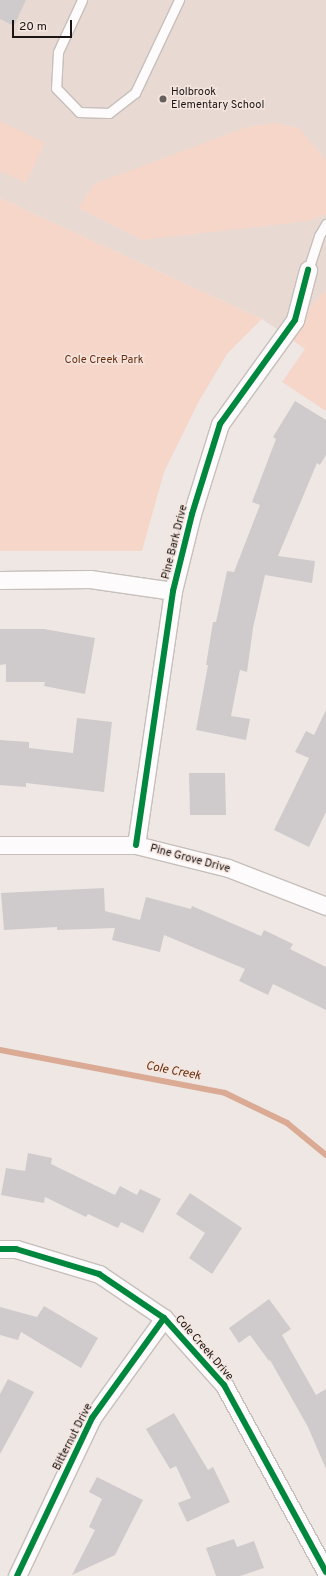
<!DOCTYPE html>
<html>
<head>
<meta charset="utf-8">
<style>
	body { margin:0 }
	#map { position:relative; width:326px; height:1576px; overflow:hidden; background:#efe7e4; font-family:Overpass,sans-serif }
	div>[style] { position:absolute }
	.built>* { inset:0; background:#e8dad3 }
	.green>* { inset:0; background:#f5d6c9 }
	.stream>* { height:6px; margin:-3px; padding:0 3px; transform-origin:3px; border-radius:3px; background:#daaa94 }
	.building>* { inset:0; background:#cfcbcc }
	.roads { filter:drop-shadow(1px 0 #c6bfbc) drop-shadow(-1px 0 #c6bfbc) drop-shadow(0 1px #c6bfbc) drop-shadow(0 -1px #c6bfbc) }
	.lane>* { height:9px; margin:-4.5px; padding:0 4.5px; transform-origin:4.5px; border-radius:4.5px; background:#fdfbfb }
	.street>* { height:17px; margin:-8.5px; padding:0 8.5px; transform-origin:8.5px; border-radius:8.5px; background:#fdfbfb }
	.cycleway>* { height:6px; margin:-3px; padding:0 3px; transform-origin:3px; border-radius:3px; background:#00873e }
	.dots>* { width:11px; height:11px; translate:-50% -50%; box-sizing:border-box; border:2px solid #f4e5df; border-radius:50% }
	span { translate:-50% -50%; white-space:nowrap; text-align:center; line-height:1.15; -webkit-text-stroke:3px #f4e5df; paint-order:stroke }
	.poi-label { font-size:11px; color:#1b1614 }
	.left { translate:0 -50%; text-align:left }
	.park-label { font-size:11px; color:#692d0d }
	.street-label { font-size:11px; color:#1b1614 }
	.water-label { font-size:12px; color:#642907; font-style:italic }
	.scale { position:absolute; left:12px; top:20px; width:60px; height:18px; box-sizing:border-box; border:2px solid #1b1614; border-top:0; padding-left:5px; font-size:12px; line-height:14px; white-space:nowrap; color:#1b1614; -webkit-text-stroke:3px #f4e5df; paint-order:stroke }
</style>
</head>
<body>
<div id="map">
	<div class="built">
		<i style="clip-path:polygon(0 0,326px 0,326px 290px,284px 334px,262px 319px,0 198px)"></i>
	</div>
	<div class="green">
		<i style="clip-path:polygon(0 121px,45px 143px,26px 183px,0 171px)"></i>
		<i style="clip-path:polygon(274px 123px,299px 128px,326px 160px,326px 214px,309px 221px,142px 240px,78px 208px,94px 184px,247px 127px)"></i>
		<i style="clip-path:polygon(0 198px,262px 319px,227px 354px,198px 403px,164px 472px,142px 551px,0 551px)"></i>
		<i style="clip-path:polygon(326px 290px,326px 411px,282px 382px,305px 349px,284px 334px)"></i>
	</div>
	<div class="stream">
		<i style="left:0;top:1050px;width:229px;rotate:10.8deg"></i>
		<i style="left:225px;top:1093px;width:69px;rotate:25.8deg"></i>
		<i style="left:287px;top:1123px;width:50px;rotate:39.4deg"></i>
	</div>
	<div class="building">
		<i style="clip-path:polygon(0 0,26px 0,14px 26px,0 19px)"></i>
		<i style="clip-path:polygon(295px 401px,326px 420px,326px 455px,320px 465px,317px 463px,278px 556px,315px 561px,312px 583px,265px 575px,253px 628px,247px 672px,240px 670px,231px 716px,250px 719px,246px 740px,196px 730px,208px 665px,206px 665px,213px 622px,216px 622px,227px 571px,234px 572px,260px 505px,252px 502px,276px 439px,273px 437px)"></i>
		<i style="clip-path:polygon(0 629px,44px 629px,95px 638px,85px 694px,44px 686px,45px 682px,6px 682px,6px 664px,0 665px)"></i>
		<i style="clip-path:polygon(326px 710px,326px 812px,309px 847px,274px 830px,309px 758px,295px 752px,306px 731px,314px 735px)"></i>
		<i style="clip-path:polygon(77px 718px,112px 722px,104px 792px,26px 783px,26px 787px,0 785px,0 740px,29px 742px,29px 748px,73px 753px)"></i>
		<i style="clip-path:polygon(189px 773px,225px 773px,226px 815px,190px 815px)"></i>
		<i style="clip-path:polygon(104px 888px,105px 911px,140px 920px,146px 897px,191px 909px,192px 906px,261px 936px,264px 930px,293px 944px,290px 949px,326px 967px,326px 1010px,273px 984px,268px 995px,239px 981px,245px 969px,164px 935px,160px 952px,112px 940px,115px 928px,57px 930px,57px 927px,4px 930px,1px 893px)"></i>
		<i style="clip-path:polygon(28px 1153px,52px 1158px,51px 1164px,115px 1195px,120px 1186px,137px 1195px,140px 1189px,161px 1199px,143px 1233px,121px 1222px,118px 1228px,88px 1214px,86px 1217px,45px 1197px,44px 1203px,1px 1195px,6px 1168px,25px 1171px)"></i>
		<i style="clip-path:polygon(190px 1193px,242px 1228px,212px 1274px,189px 1258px,205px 1233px,176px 1214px)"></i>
		<i style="clip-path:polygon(269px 1299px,291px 1329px,282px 1335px,316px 1395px,326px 1389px,326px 1469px,308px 1427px,270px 1360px,269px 1361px,250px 1335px,239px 1343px,229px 1328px)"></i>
		<i style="clip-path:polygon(44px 1306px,98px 1338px,81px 1368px,21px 1332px,18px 1340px,0 1335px,0 1307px,37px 1317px)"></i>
		<i style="clip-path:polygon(8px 1379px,34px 1392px,0 1454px,0 1394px)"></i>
		<i style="clip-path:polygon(174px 1413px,208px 1470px,213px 1467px,230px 1502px,187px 1522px,178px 1503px,191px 1498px,176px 1466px,170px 1469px,146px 1429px)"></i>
		<i style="clip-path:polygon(97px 1477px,143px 1500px,115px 1555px,72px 1575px,95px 1530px,89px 1527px,102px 1499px,89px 1492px)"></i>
		<i style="clip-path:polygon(234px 1539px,237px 1547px,254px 1541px,264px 1568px,240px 1576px,216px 1576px,206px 1548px)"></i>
	</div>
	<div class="roads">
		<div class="lane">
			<i style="left:82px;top:0;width:57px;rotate:114.8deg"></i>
			<i style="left:58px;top:52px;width:36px;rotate:93deg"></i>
			<i style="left:56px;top:88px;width:33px;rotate:46deg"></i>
			<i style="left:79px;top:112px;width:30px;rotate:2deg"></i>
			<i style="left:109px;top:113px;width:33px;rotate:-38deg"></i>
			<i style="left:135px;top:93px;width:103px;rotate:-64.7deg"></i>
			<i style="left:308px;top:270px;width:36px;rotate:-72deg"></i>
			<i style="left:319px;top:236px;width:14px;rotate:-60deg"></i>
		</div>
		<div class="street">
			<i style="left:0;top:580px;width:90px;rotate:-0.6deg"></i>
			<i style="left:90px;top:579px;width:84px;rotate:8.2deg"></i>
			<i style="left:0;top:845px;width:136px"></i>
			<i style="left:136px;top:845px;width:95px;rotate:14deg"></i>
			<i style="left:228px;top:868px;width:105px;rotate:21.2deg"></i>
			<i style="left:136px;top:845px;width:257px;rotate:-81.7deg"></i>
			<i style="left:173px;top:591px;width:79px;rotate:-76.1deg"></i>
			<i style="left:192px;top:514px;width:94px;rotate:-72.7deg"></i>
			<i style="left:220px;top:424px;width:128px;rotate:-54.2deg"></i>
			<i style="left:295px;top:320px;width:52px;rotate:-75.4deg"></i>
			<i style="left:0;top:1249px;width:16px"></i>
			<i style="left:16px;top:1249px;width:87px;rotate:16.8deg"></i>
			<i style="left:99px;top:1274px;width:78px;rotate:34.1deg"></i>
			<i style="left:164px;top:1318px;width:90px;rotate:48.2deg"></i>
			<i style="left:224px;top:1385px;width:213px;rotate:61.4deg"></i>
			<i style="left:17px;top:1576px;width:175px;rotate:-64.6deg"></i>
			<i style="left:92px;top:1418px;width:123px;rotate:-54.2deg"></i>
		</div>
	</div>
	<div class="cycleway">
		<i style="left:136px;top:845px;width:257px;rotate:-81.7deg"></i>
		<i style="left:173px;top:591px;width:79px;rotate:-76.1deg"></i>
		<i style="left:192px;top:514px;width:94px;rotate:-72.7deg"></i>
		<i style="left:220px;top:424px;width:128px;rotate:-54.2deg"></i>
		<i style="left:295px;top:320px;width:52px;rotate:-75.4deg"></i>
		<i style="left:0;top:1249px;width:16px"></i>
		<i style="left:16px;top:1249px;width:87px;rotate:16.8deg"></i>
		<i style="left:99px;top:1274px;width:78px;rotate:34.1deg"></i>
		<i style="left:164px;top:1318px;width:90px;rotate:48.2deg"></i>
		<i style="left:224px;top:1385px;width:213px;rotate:61.4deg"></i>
		<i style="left:17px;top:1576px;width:175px;rotate:-64.6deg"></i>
		<i style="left:92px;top:1418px;width:123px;rotate:-54.2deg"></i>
	</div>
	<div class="dots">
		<i style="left:163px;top:99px;background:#655f5d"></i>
	</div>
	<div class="poi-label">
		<span class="left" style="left:171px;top:99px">Holbrook<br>Elementary School</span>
	</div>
	<div class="park-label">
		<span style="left:104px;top:360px">Cole Creek Park</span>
	</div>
	<div class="street-label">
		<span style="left:175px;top:542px;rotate:-76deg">Pine Bark Drive</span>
		<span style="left:190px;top:859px;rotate:15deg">Pine Grove Drive</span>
		<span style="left:204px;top:1348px;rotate:49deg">Cole Creek Drive</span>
		<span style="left:73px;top:1437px;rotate:-63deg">Bitternut Drive</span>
	</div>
	<div class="water-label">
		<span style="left:173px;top:1072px;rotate:11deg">Cole Creek</span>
	</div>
	<div class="scale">20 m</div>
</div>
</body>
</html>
